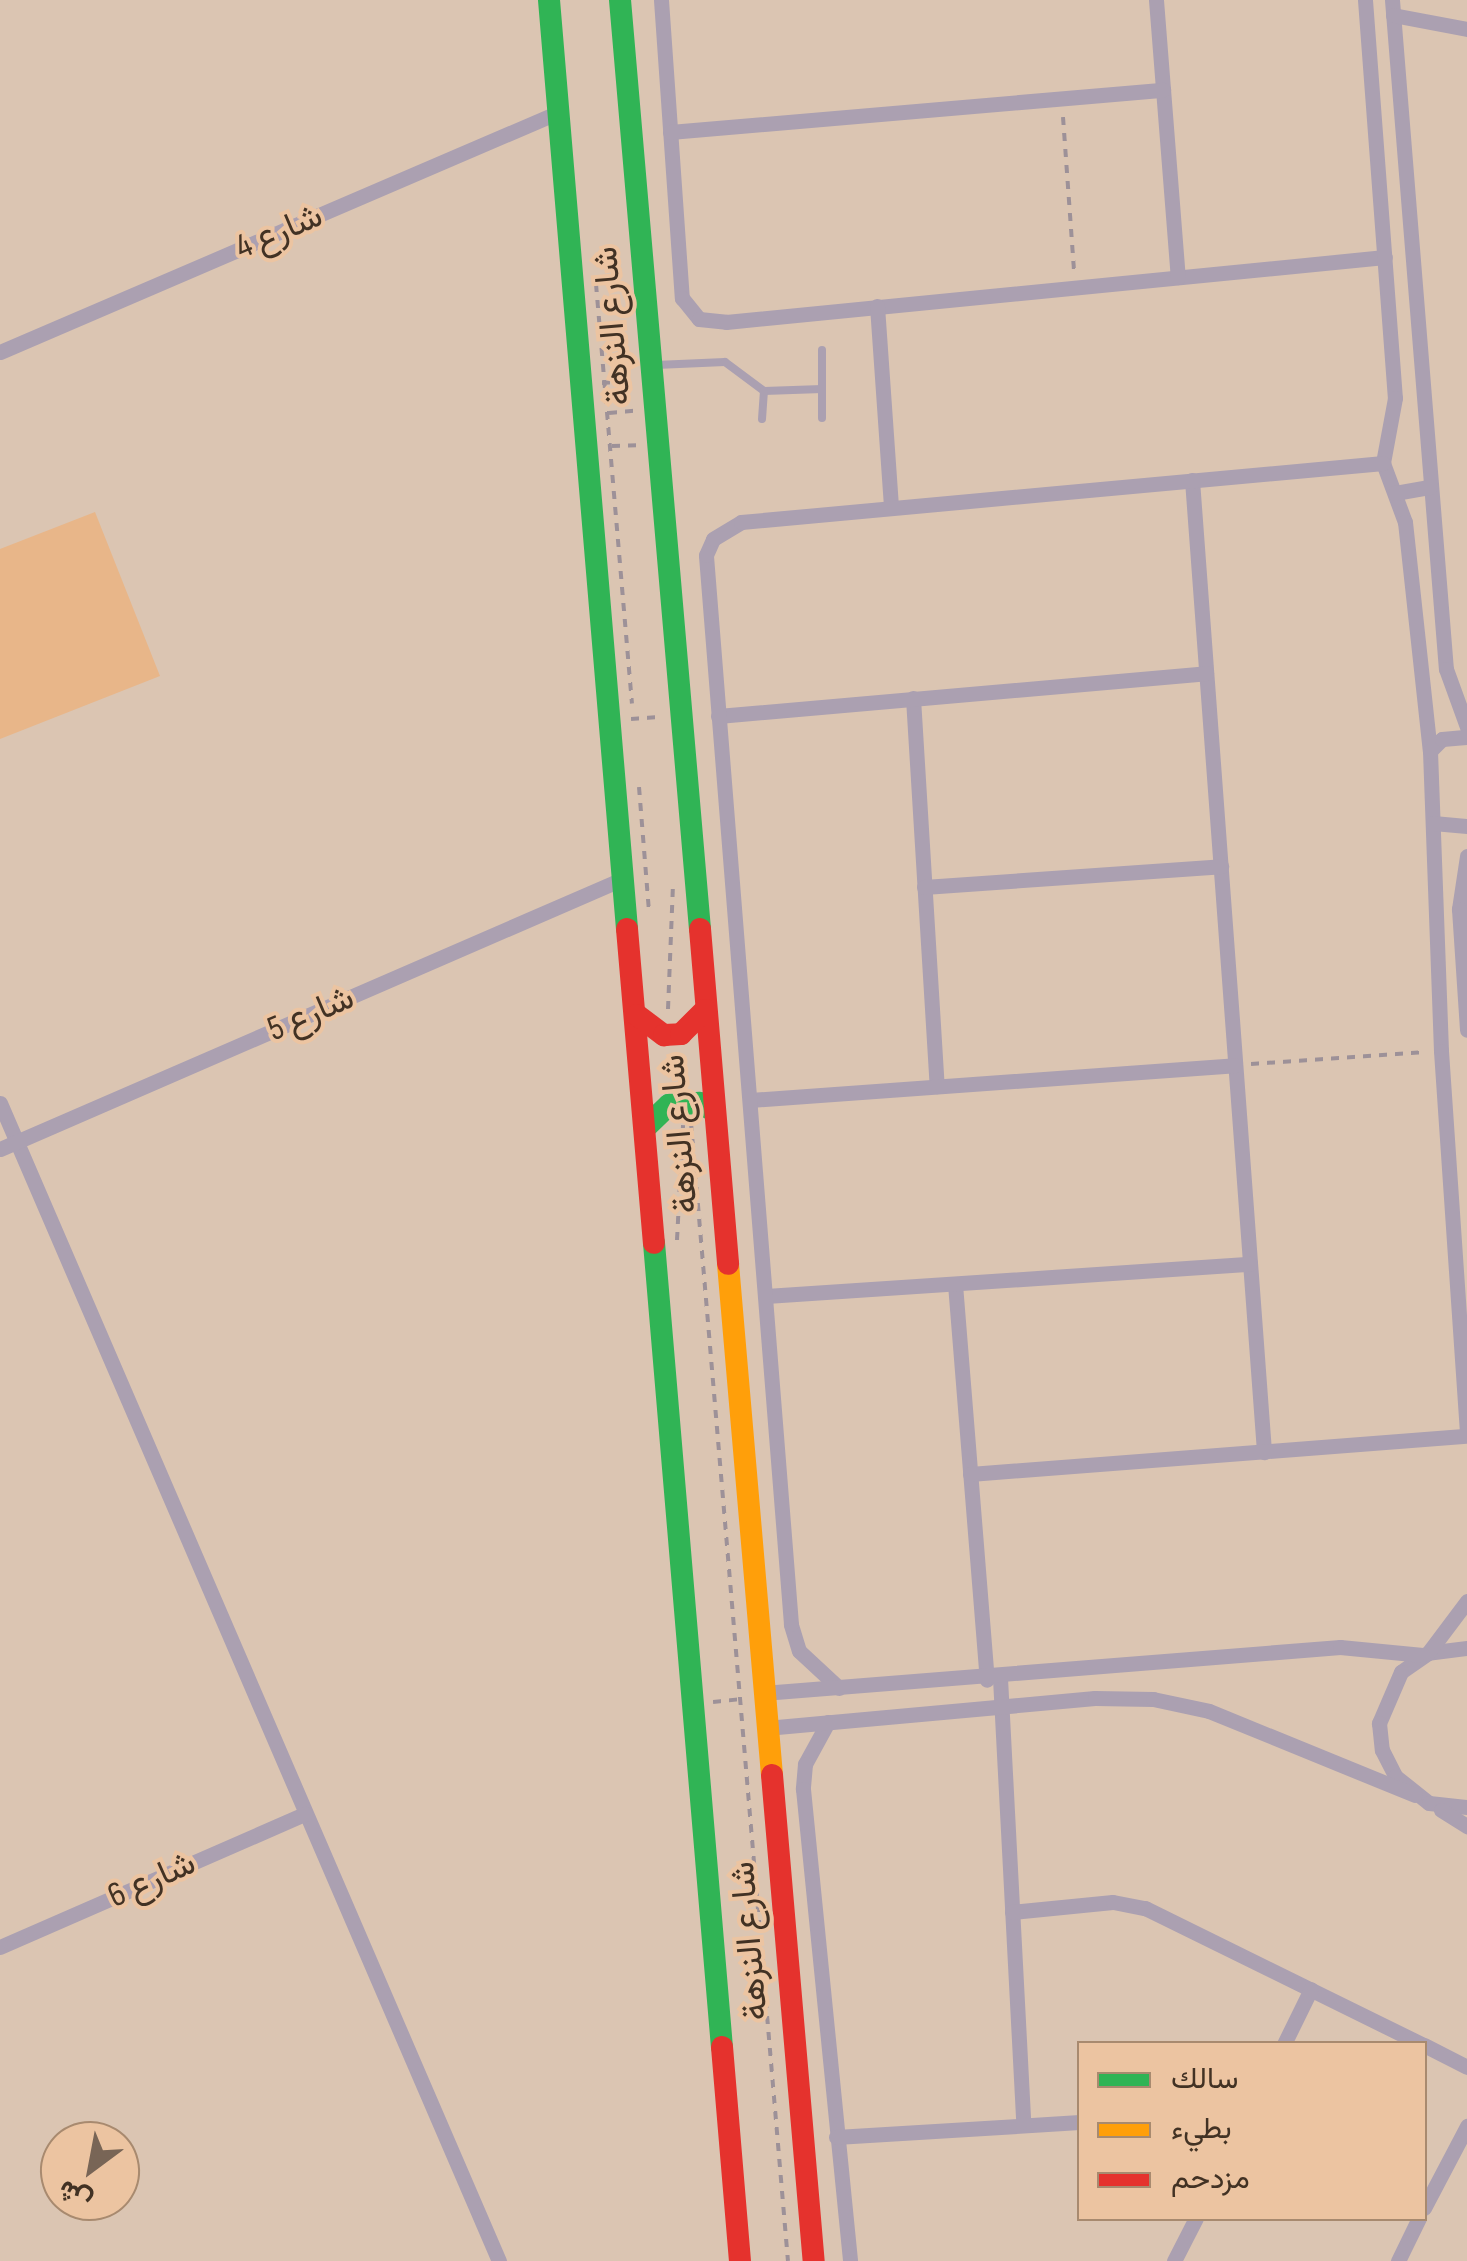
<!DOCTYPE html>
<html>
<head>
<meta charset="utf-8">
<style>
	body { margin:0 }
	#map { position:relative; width:1467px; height:2261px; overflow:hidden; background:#dbc5b2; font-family:"Sofia Sans Condensed",Vazirmatn,sans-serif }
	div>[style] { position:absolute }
	.green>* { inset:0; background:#e8b689 }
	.path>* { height:4px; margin-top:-2px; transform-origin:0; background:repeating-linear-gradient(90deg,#9d9198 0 8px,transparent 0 16px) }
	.lane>* { height:8px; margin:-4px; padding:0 4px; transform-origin:4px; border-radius:4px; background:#aba0b1 }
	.street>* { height:15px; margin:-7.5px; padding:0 7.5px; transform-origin:7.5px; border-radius:7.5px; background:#aba0b1 }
	.fast>* { height:22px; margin:-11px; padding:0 11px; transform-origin:11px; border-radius:11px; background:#30b455 }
	.slow>* { height:22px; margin:-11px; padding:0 11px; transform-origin:11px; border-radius:11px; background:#ff9f0a }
	.jam>* { height:22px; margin:-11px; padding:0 11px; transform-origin:11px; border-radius:11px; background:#e5322d }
	span { translate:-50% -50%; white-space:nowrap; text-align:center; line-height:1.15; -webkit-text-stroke:8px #ecc4a1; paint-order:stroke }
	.street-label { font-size:35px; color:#423224 }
	.legend { position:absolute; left:1077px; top:2041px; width:350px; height:180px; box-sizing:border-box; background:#ecc4a1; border:2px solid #a88a6f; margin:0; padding:12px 18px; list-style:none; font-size:30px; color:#423224 }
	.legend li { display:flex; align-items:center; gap:20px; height:50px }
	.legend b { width:50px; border:2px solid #a88a6f }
	.north { position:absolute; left:40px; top:2121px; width:100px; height:100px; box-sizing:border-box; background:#ecc4a1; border:2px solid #a88a6f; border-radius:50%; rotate:212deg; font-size:28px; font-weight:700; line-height:40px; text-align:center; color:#423224 }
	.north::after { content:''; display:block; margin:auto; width:35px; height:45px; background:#786556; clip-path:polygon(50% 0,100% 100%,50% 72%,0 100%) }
</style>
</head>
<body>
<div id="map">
	<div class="green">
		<i style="clip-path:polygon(95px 512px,160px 676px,0 739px,0 549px)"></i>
	</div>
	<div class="path">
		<i style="left:1063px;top:117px;width:155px;rotate:85.9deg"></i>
		<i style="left:596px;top:284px;width:421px;rotate:85.1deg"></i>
		<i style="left:602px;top:383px;width:31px;rotate:-4deg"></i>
		<i style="left:609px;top:413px;width:25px;rotate:-5deg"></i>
		<i style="left:612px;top:446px;width:25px;rotate:-2deg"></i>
		<i style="left:631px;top:719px;width:31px;rotate:-4deg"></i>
		<i style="left:639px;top:787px;width:125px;rotate:85.4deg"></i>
		<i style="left:668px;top:1009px;width:125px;rotate:-87.7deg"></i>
		<i style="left:1251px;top:1064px;width:175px;rotate:-3.9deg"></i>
		<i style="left:691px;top:1123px;width:1142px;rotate:85.13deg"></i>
		<i style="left:677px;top:1240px;width:115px;rotate:-87deg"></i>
		<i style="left:713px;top:1702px;width:30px;rotate:-6deg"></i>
	</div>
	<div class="lane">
		<i style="left:656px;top:365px;width:69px;rotate:-2.5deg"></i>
		<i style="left:725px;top:362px;width:49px;rotate:36.6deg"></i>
		<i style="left:764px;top:391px;width:58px;rotate:-2deg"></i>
		<i style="left:822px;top:418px;width:68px;rotate:-90deg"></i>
		<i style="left:762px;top:419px;width:28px;rotate:-86deg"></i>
	</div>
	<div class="street">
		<i style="left:661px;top:0;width:299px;rotate:86deg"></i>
		<i style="left:682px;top:298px;width:27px;rotate:51deg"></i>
		<i style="left:699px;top:319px;width:27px;rotate:6deg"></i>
		<i style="left:726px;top:322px;width:662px;rotate:-5.63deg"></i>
		<i style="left:1156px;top:0;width:278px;rotate:85.5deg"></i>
		<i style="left:1365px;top:0;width:399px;rotate:85.7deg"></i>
		<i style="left:1395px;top:398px;width:66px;rotate:100.5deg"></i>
		<i style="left:1383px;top:463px;width:63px;rotate:69.6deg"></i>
		<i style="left:1405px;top:522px;width:230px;rotate:83.8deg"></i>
		<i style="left:1430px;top:751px;width:300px;rotate:87.9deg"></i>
		<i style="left:1441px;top:1051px;width:381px;rotate:86.1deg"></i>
		<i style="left:1392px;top:0;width:671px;rotate:85.39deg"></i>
		<i style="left:1446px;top:669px;width:62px;rotate:70.1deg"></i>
		<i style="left:1393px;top:15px;width:75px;rotate:10.7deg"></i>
		<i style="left:670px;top:132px;width:495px;rotate:-4.9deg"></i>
		<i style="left:877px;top:306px;width:202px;rotate:86deg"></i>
		<i style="left:0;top:352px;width:608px;rotate:-23.24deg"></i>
		<i style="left:1192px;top:480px;width:975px;rotate:85.76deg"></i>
		<i style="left:1395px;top:493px;width:36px;rotate:-10deg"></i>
		<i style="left:913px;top:698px;width:389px;rotate:86.5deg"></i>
		<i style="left:718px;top:716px;width:490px;rotate:-5deg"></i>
		<i style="left:1430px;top:751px;width:17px;rotate:-45deg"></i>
		<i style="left:1442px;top:739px;width:25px;rotate:-5deg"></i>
		<i style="left:1433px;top:823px;width:34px;rotate:5deg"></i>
		<i style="left:1467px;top:856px;width:54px;rotate:98.6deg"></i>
		<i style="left:1459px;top:909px;width:121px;rotate:86.2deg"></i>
		<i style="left:924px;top:887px;width:298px;rotate:-4deg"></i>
		<i style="left:750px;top:1100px;width:486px;rotate:-4.1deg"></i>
		<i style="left:0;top:1103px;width:1261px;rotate:66.69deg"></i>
		<i style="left:0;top:1149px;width:678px;rotate:-23.46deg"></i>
		<i style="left:955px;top:1284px;width:397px;rotate:85.4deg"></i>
		<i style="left:766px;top:1296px;width:485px;rotate:-3.8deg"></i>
		<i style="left:970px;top:1474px;width:498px;rotate:-4.4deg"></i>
		<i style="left:1467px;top:1648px;width:39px;rotate:173deg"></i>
		<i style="left:1428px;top:1653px;width:33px;rotate:145deg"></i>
		<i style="left:1401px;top:1672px;width:56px;rotate:113.3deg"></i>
		<i style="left:1379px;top:1723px;width:27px;rotate:84deg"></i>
		<i style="left:1382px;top:1750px;width:29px;rotate:63deg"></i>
		<i style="left:1395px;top:1776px;width:43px;rotate:38.5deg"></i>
		<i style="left:1429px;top:1803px;width:38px;rotate:6deg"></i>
		<i style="left:1428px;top:1653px;width:65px;rotate:-53.1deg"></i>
		<i style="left:1000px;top:1678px;width:446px;rotate:87deg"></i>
		<i style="left:839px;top:1688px;width:54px;rotate:-137.2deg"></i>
		<i style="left:799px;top:1651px;width:28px;rotate:-107deg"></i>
		<i style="left:791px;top:1624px;width:1072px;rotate:-94.55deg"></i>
		<i style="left:706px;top:555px;width:17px;rotate:-66deg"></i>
		<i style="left:713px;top:539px;width:33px;rotate:-31deg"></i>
		<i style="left:741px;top:522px;width:645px;rotate:-5.25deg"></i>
		<i style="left:763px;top:1693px;width:579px;rotate:-4.56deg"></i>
		<i style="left:1340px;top:1647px;width:83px;rotate:5.5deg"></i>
		<i style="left:828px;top:1722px;width:48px;rotate:118.7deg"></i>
		<i style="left:805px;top:1764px;width:25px;rotate:95deg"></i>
		<i style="left:803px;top:1789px;width:474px;rotate:84.3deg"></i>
		<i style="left:766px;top:1728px;width:330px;rotate:-5.2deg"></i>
		<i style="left:1095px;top:1698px;width:58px;rotate:1deg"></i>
		<i style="left:1153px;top:1699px;width:57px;rotate:12.1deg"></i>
		<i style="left:1209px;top:1711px;width:222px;rotate:22.2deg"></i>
		<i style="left:1441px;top:1810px;width:31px;rotate:32deg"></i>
		<i style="left:1012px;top:1912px;width:101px;rotate:-5.7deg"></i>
		<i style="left:1113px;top:1902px;width:33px;rotate:11deg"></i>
		<i style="left:1145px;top:1908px;width:308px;rotate:26.2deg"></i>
		<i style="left:0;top:1947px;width:333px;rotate:-23.6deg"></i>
		<i style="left:1284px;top:2044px;width:61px;rotate:-63.9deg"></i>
		<i style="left:1424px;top:2045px;width:48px;rotate:27.1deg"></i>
		<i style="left:836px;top:2137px;width:244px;rotate:-3.5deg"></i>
		<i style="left:1424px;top:2208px;width:93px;rotate:-62.3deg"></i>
		<i style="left:1174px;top:2261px;width:48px;rotate:-62.9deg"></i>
		<i style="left:1398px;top:2261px;width:48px;rotate:-64deg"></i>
	</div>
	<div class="fast">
		<i style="left:549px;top:0;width:932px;rotate:85.2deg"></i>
		<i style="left:620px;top:0;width:932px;rotate:85.08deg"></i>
		<i style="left:646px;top:1127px;width:32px;rotate:-44deg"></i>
		<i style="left:669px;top:1105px;width:31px;rotate:-4deg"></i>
		<i style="left:700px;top:1103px;width:16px;rotate:30deg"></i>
		<i style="left:654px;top:1243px;width:807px;rotate:85.17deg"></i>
	</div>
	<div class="slow">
		<i style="left:728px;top:1264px;width:513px;rotate:85.08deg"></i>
	</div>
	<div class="jam">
		<i style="left:627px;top:929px;width:315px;rotate:85.1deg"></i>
		<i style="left:700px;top:929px;width:336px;rotate:85.2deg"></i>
		<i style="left:637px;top:1015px;width:34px;rotate:37deg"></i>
		<i style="left:664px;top:1035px;width:17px;rotate:-3deg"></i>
		<i style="left:681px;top:1034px;width:34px;rotate:-45deg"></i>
		<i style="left:772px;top:1775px;width:488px;rotate:85.1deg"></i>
		<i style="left:722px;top:2047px;width:215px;rotate:85.2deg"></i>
	</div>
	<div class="street-label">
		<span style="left:279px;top:232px;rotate:-23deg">شارع 4</span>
		<span style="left:613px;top:326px;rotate:-95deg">شارع النزهة</span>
		<span style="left:311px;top:1014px;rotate:-23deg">شارع 5</span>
		<span style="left:680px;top:1134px;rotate:-95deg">شارع النزهة</span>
		<span style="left:152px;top:1880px;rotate:-24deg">شارع 6</span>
		<span style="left:750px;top:1941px;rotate:-95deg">شارع النزهة</span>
	</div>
	<ul class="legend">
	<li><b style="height:12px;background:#30b455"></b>سالك</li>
	<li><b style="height:12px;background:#ff9f0a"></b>بطيء</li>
	<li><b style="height:12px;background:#e5322d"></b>مزدحم</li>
	</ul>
	<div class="north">ش</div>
</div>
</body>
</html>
